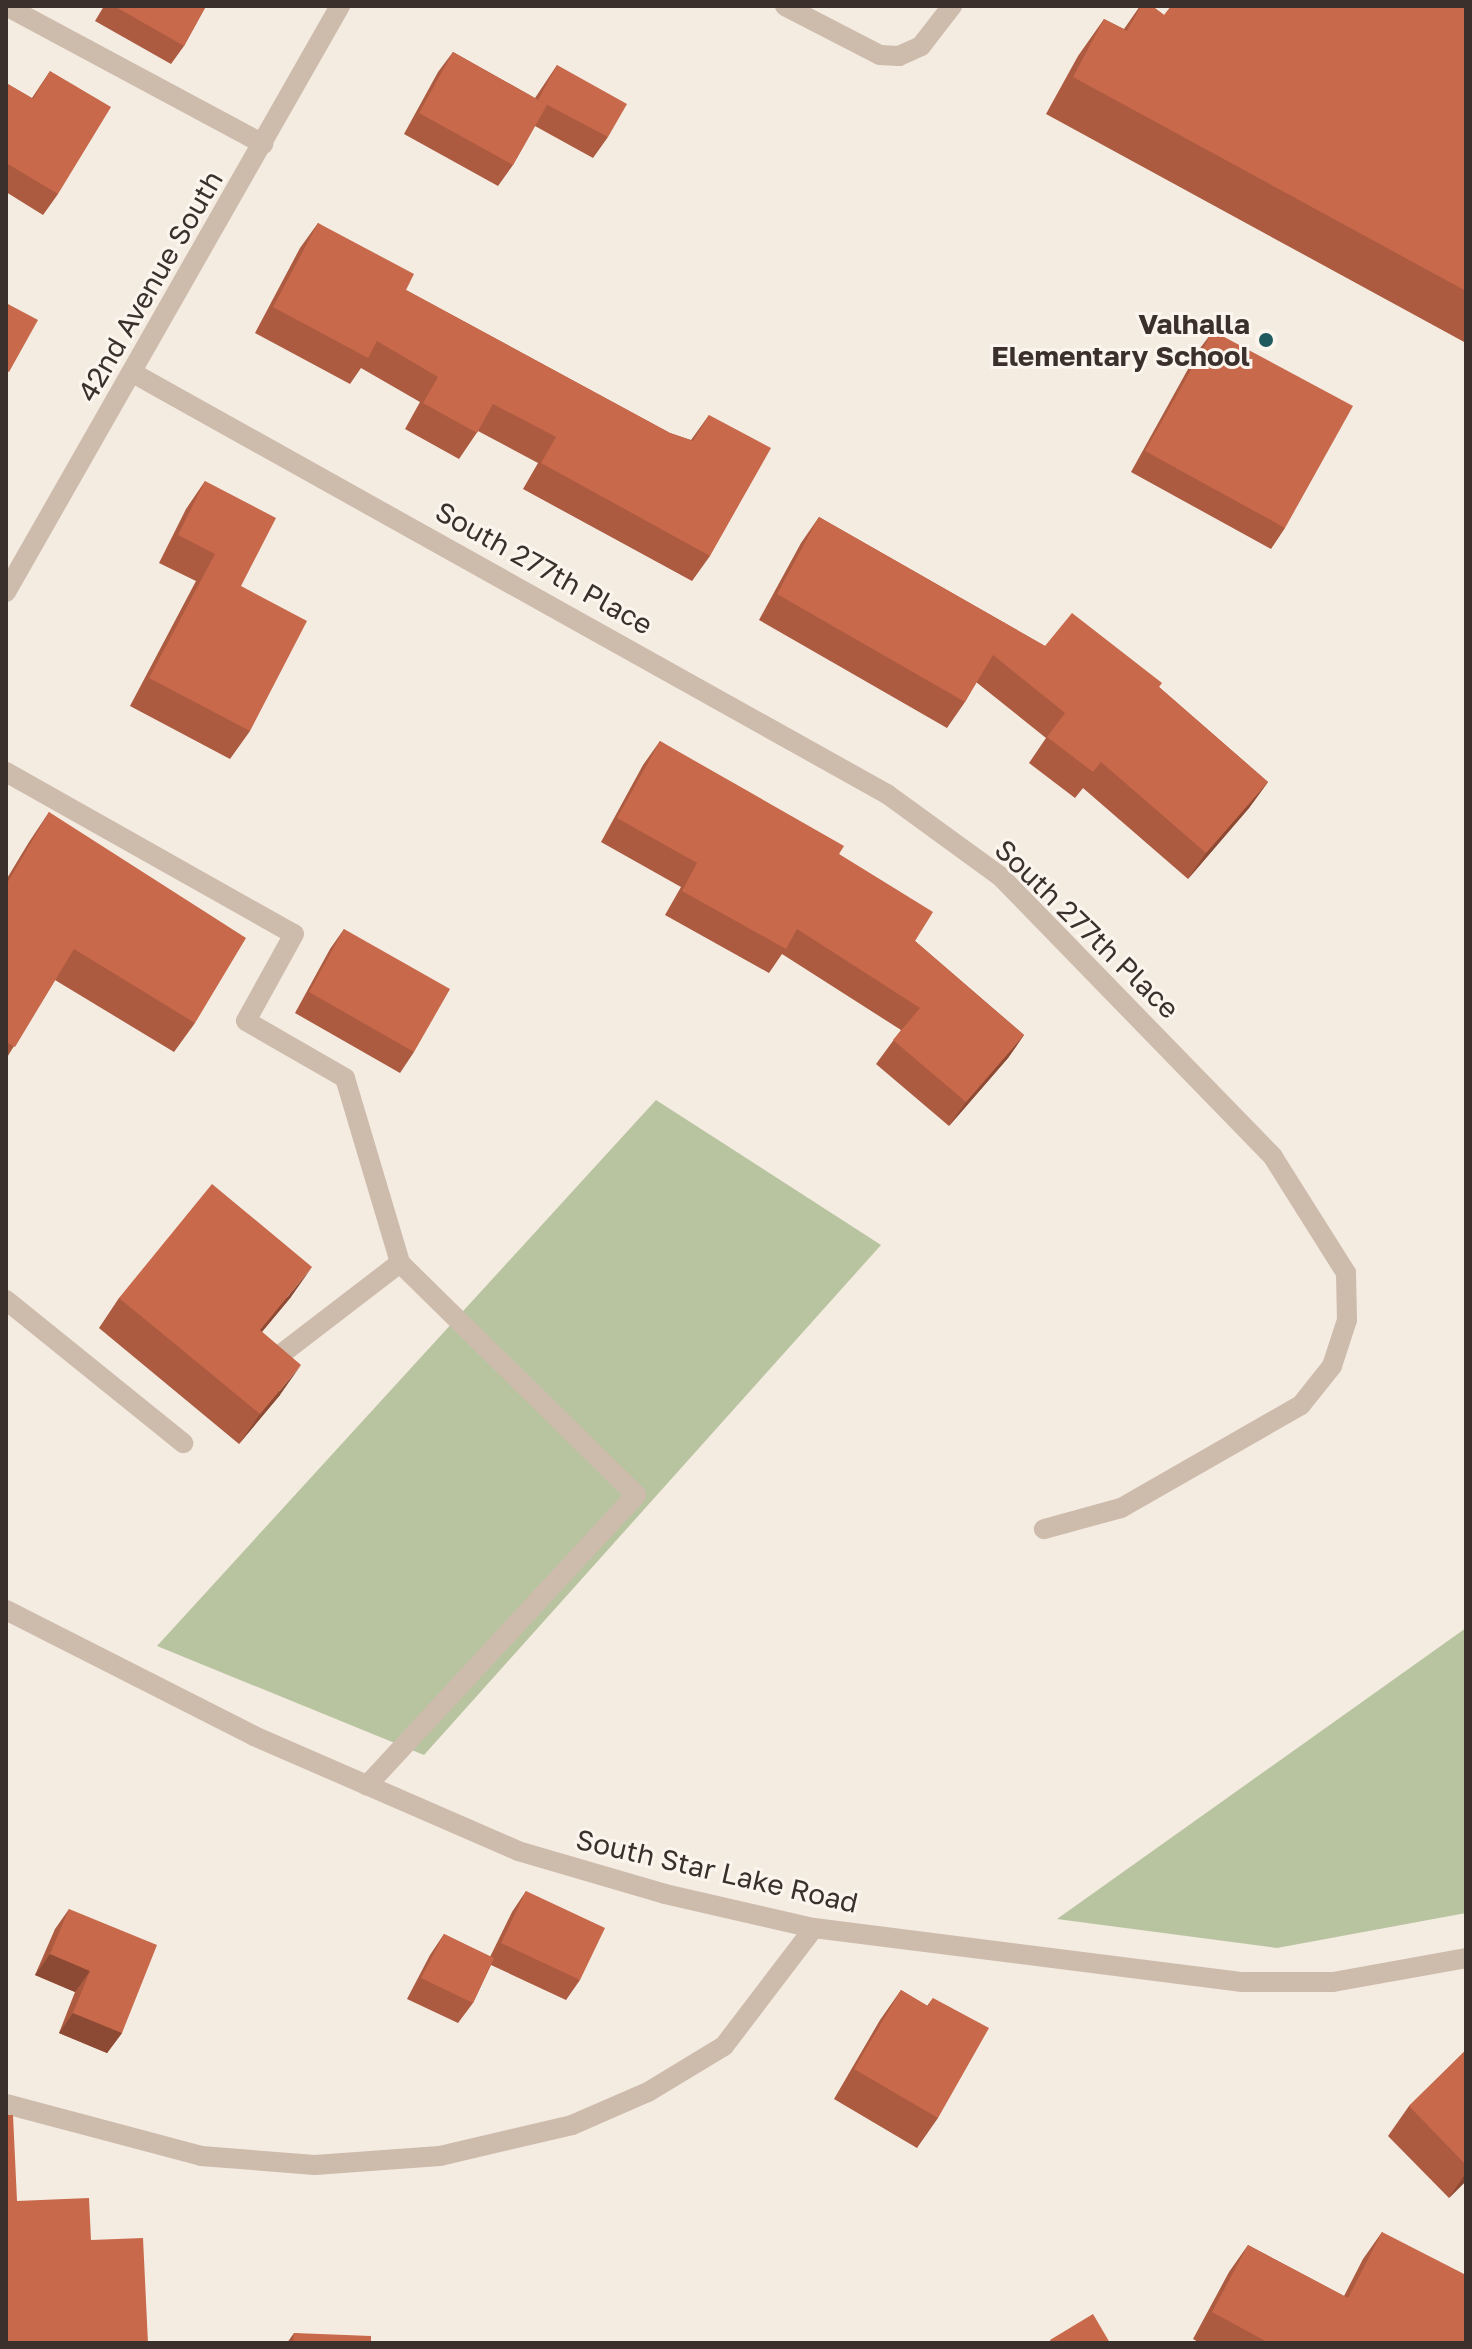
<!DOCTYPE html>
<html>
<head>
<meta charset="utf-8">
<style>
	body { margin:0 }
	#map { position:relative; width:1472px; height:2349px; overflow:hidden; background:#f4ebe1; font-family:"Golos Text",sans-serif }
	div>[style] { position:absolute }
	.green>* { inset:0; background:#b8c4a0 }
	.minor>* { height:20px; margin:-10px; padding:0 10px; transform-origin:10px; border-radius:10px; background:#cdbbac }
	.wall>* { inset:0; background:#ac5a40 }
	.shaded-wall>* { inset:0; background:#8c4a34 }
	.building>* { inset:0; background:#c8694b }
	.dots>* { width:22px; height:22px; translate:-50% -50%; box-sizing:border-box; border:4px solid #fbf5ee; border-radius:50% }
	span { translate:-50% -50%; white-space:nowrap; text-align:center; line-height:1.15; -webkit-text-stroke:6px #fbf5ee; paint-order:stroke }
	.street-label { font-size:28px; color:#3b302b }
	.poi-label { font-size:28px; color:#3b302b; font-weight:700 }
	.right { translate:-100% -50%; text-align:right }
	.frame { position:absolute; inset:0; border:8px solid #3b302b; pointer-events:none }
</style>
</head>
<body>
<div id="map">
	<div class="green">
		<i style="clip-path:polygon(656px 1100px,881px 1245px,424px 1755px,157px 1646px)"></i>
		<i style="clip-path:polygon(1466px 1628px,1466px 1913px,1277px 1948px,1057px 1919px)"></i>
	</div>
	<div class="minor">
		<i style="left:6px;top:6px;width:292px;rotate:28.2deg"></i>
		<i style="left:785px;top:6px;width:107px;rotate:27.3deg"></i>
		<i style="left:880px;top:55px;width:19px;rotate:3deg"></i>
		<i style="left:899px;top:56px;width:24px;rotate:-24deg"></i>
		<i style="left:921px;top:46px;width:51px;rotate:-52.2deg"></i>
		<i style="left:133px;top:373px;width:864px;rotate:29.18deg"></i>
		<i style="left:887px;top:794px;width:140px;rotate:36deg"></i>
		<i style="left:1000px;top:876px;width:392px;rotate:45.8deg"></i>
		<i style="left:1273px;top:1157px;width:137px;rotate:57.8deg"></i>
		<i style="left:1346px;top:1273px;width:47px;rotate:88.8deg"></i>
		<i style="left:1347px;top:1320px;width:48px;rotate:108.1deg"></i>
		<i style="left:1332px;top:1366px;width:50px;rotate:128.5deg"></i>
		<i style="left:1301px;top:1405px;width:207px;rotate:150.2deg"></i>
		<i style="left:1121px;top:1508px;width:80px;rotate:164.7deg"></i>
		<i style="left:6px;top:592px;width:675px;rotate:-60.32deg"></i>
		<i style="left:6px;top:772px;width:330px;rotate:29.4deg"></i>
		<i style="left:294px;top:934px;width:99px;rotate:118.9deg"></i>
		<i style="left:246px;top:1021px;width:114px;rotate:29.9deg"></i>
		<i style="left:345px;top:1078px;width:193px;rotate:73.4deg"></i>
		<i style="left:400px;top:1263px;width:331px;rotate:44.5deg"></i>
		<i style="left:636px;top:1495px;width:396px;rotate:132.8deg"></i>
		<i style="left:6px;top:1300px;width:228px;rotate:38.9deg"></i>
		<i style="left:276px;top:1358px;width:156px;rotate:-37.5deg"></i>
		<i style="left:6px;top:1610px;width:278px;rotate:26.9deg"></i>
		<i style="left:254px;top:1736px;width:288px;rotate:23.5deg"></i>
		<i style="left:518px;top:1851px;width:153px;rotate:16.3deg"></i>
		<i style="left:665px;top:1894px;width:153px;rotate:12.9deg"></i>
		<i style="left:814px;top:1928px;width:430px;rotate:7.2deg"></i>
		<i style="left:1241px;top:1982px;width:92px"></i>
		<i style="left:1333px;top:1982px;width:135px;rotate:-10.2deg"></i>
		<i style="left:6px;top:2104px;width:202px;rotate:14.9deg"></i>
		<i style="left:201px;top:2156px;width:114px;rotate:4.5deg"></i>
		<i style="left:315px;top:2165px;width:125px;rotate:-4.1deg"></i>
		<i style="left:440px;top:2156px;width:136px;rotate:-13.2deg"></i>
		<i style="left:572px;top:2125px;width:83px;rotate:-23.5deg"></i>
		<i style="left:648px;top:2092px;width:89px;rotate:-31.2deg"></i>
		<i style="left:724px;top:2046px;width:148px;rotate:-52.7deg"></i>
	</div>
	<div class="wall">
		<i style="clip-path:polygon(104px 6px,206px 6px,184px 46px,171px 64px,95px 21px)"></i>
		<i style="clip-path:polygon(1140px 6px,1152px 6px,1164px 15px,1466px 6px,1466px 343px,1046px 114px,1078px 56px,1104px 19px,1124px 29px)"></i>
		<i style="clip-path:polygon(453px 52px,535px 98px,557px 65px,608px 137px,593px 158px,535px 126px,513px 165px,498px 186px,404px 134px,438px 72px)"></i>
		<i style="clip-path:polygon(50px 71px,58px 194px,43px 215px,6px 192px,6px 83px,32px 98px)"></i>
		<i style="clip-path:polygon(318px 223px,406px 290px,670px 433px,691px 440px,709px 415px,710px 556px,692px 581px,523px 489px,538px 463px,478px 431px,459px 459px,405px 429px,420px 402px,361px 368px,350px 384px,255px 333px,300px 248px)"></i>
		<i style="clip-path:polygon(1213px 331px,1285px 528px,1271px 549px,1131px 472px,1198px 351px)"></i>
		<i style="clip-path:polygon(205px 481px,241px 586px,250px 731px,230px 759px,130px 706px,196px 581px,159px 563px,186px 509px)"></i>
		<i style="clip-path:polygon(819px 517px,1045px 646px,1159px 687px,1268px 782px,1249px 808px,1188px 879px,1083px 788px,1075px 798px,1029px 763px,1046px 738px,976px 682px,965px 702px,947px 728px,759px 620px,801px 543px)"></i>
		<i style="clip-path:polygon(660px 741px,839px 854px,915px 941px,1024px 1035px,1008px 1058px,949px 1126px,876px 1064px,901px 1030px,782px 954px,769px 973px,665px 915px,681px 887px,601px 842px,643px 765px)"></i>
		<i style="clip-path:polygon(49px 812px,195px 1023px,174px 1052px,55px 980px,6px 1059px,6px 880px,29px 842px)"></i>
		<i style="clip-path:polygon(344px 929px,414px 1052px,400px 1073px,295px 1013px,330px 949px)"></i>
		<i style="clip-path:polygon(291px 1297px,262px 1332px,280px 1395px,239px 1444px,99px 1328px,119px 1298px)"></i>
		<i style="clip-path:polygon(526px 1891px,580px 1980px,566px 2000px,491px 1965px,473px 2003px,458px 2023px,407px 1999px,430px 1955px,444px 1934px,490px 1957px,512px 1912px)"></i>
		<i style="clip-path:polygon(69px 1909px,122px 2033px,107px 2053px,59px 2033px,75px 1992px,35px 1975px,55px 1929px)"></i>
		<i style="clip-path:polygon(901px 1990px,927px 2006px,933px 1998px,938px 2118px,917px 2148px,834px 2099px,880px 2020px)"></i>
		<i style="clip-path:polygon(1466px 2050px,1466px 2181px,1449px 2198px,1388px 2136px,1409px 2106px)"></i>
		<i style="clip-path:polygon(1382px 2232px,1466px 2343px,1200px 2343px,1193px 2339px,1229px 2272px,1248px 2245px,1344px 2296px,1363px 2259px)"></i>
		<i style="clip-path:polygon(294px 2333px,371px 2343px,287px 2343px)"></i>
	</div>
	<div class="shaded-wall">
		<i style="clip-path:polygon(1268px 782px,1249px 808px,1188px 879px,1206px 853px)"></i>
		<i style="clip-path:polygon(1024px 1035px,1008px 1058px,949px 1126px,966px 1102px)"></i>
		<i style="clip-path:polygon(312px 1267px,291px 1297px,239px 1359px,260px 1330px)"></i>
		<i style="clip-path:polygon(301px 1365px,280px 1395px,239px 1444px,260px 1414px)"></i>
		<i style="clip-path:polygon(50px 1954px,90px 1971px,75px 1992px,35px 1975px)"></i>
		<i style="clip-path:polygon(73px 2013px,122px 2033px,107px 2053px,59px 2033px)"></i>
		<i style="clip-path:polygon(1466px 2173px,1466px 2181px,1449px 2198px)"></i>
	</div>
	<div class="building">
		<i style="clip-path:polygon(114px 6px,206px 6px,184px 46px)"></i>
		<i style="clip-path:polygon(1141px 6px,1152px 6px,1164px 15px,1171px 6px,1466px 6px,1466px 291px,1073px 77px,1104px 19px,1127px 31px)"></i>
		<i style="clip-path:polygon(453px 52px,547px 105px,513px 165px,419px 113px)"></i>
		<i style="clip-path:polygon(557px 65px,627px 104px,608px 137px,538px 100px)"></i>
		<i style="clip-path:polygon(50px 71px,111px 107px,58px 194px,6px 163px,6px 83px,33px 99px)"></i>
		<i style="clip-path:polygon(318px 223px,414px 274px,406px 290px,670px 433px,693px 441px,709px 415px,771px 448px,710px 556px,541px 463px,556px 437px,493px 404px,477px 433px,423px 403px,438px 377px,377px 341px,368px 358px,273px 307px)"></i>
		<i style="clip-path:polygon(6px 303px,38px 320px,9px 372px,6px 371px)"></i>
		<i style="clip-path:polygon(1213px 331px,1353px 406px,1285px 528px,1145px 451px)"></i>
		<i style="clip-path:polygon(205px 481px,276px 518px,241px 586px,307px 621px,250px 731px,149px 678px,215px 554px,178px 535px)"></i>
		<i style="clip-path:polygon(819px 517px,1045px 646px,1072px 613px,1162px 683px,1159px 687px,1268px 782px,1206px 853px,1101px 762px,1093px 772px,1047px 737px,1065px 713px,993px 655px,965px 702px,777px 594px)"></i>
		<i style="clip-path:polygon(660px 741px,844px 846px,839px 854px,933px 912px,915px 941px,1024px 1035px,966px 1102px,893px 1040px,920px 1008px,797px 929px,786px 949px,682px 891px,697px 863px,617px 818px)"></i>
		<i style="clip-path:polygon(49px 812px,246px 938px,195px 1023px,74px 949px,15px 1047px,6px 1042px,6px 885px)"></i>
		<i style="clip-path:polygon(344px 929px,450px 989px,414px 1052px,309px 992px)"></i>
		<i style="clip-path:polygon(212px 1184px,312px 1267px,260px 1330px,301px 1365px,260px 1414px,119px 1298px)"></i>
		<i style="clip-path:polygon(526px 1891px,605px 1928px,580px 1980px,501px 1943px)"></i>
		<i style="clip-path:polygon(69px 1909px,157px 1945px,122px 2033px,73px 2013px,90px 1971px,50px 1954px)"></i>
		<i style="clip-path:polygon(444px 1934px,494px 1958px,473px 2003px,421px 1978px)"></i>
		<i style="clip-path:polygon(901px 1990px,928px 2006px,933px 1998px,989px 2028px,938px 2118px,854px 2069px)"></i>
		<i style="clip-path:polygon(1466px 2050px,1466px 2165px,1409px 2106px)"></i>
		<i style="clip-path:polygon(6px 2115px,13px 2115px,17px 2201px,89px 2198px,91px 2240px,143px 2238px,148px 2343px,6px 2343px)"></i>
		<i style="clip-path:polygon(1382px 2232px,1466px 2275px,1466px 2343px,1269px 2343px,1212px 2312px,1248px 2245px,1348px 2298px)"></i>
		<i style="clip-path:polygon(1093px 2314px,1110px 2343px,1051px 2343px,1050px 2340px)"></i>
		<i style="clip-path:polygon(294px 2333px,371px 2336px,371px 2343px,293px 2343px)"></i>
	</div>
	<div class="dots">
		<i style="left:1266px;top:340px;background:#1f5a5e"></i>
	</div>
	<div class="street-label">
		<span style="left:150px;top:286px;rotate:-60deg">42nd Avenue South</span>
		<span style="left:544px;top:568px;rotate:29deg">South 277th Place</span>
		<span style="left:1087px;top:929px;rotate:44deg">South 277th Place</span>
		<span style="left:717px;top:1871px;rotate:13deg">South Star Lake Road</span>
	</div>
	<div class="poi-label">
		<span class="right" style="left:1250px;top:340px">Valhalla<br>Elementary School</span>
	</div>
	<div class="frame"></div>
</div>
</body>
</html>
